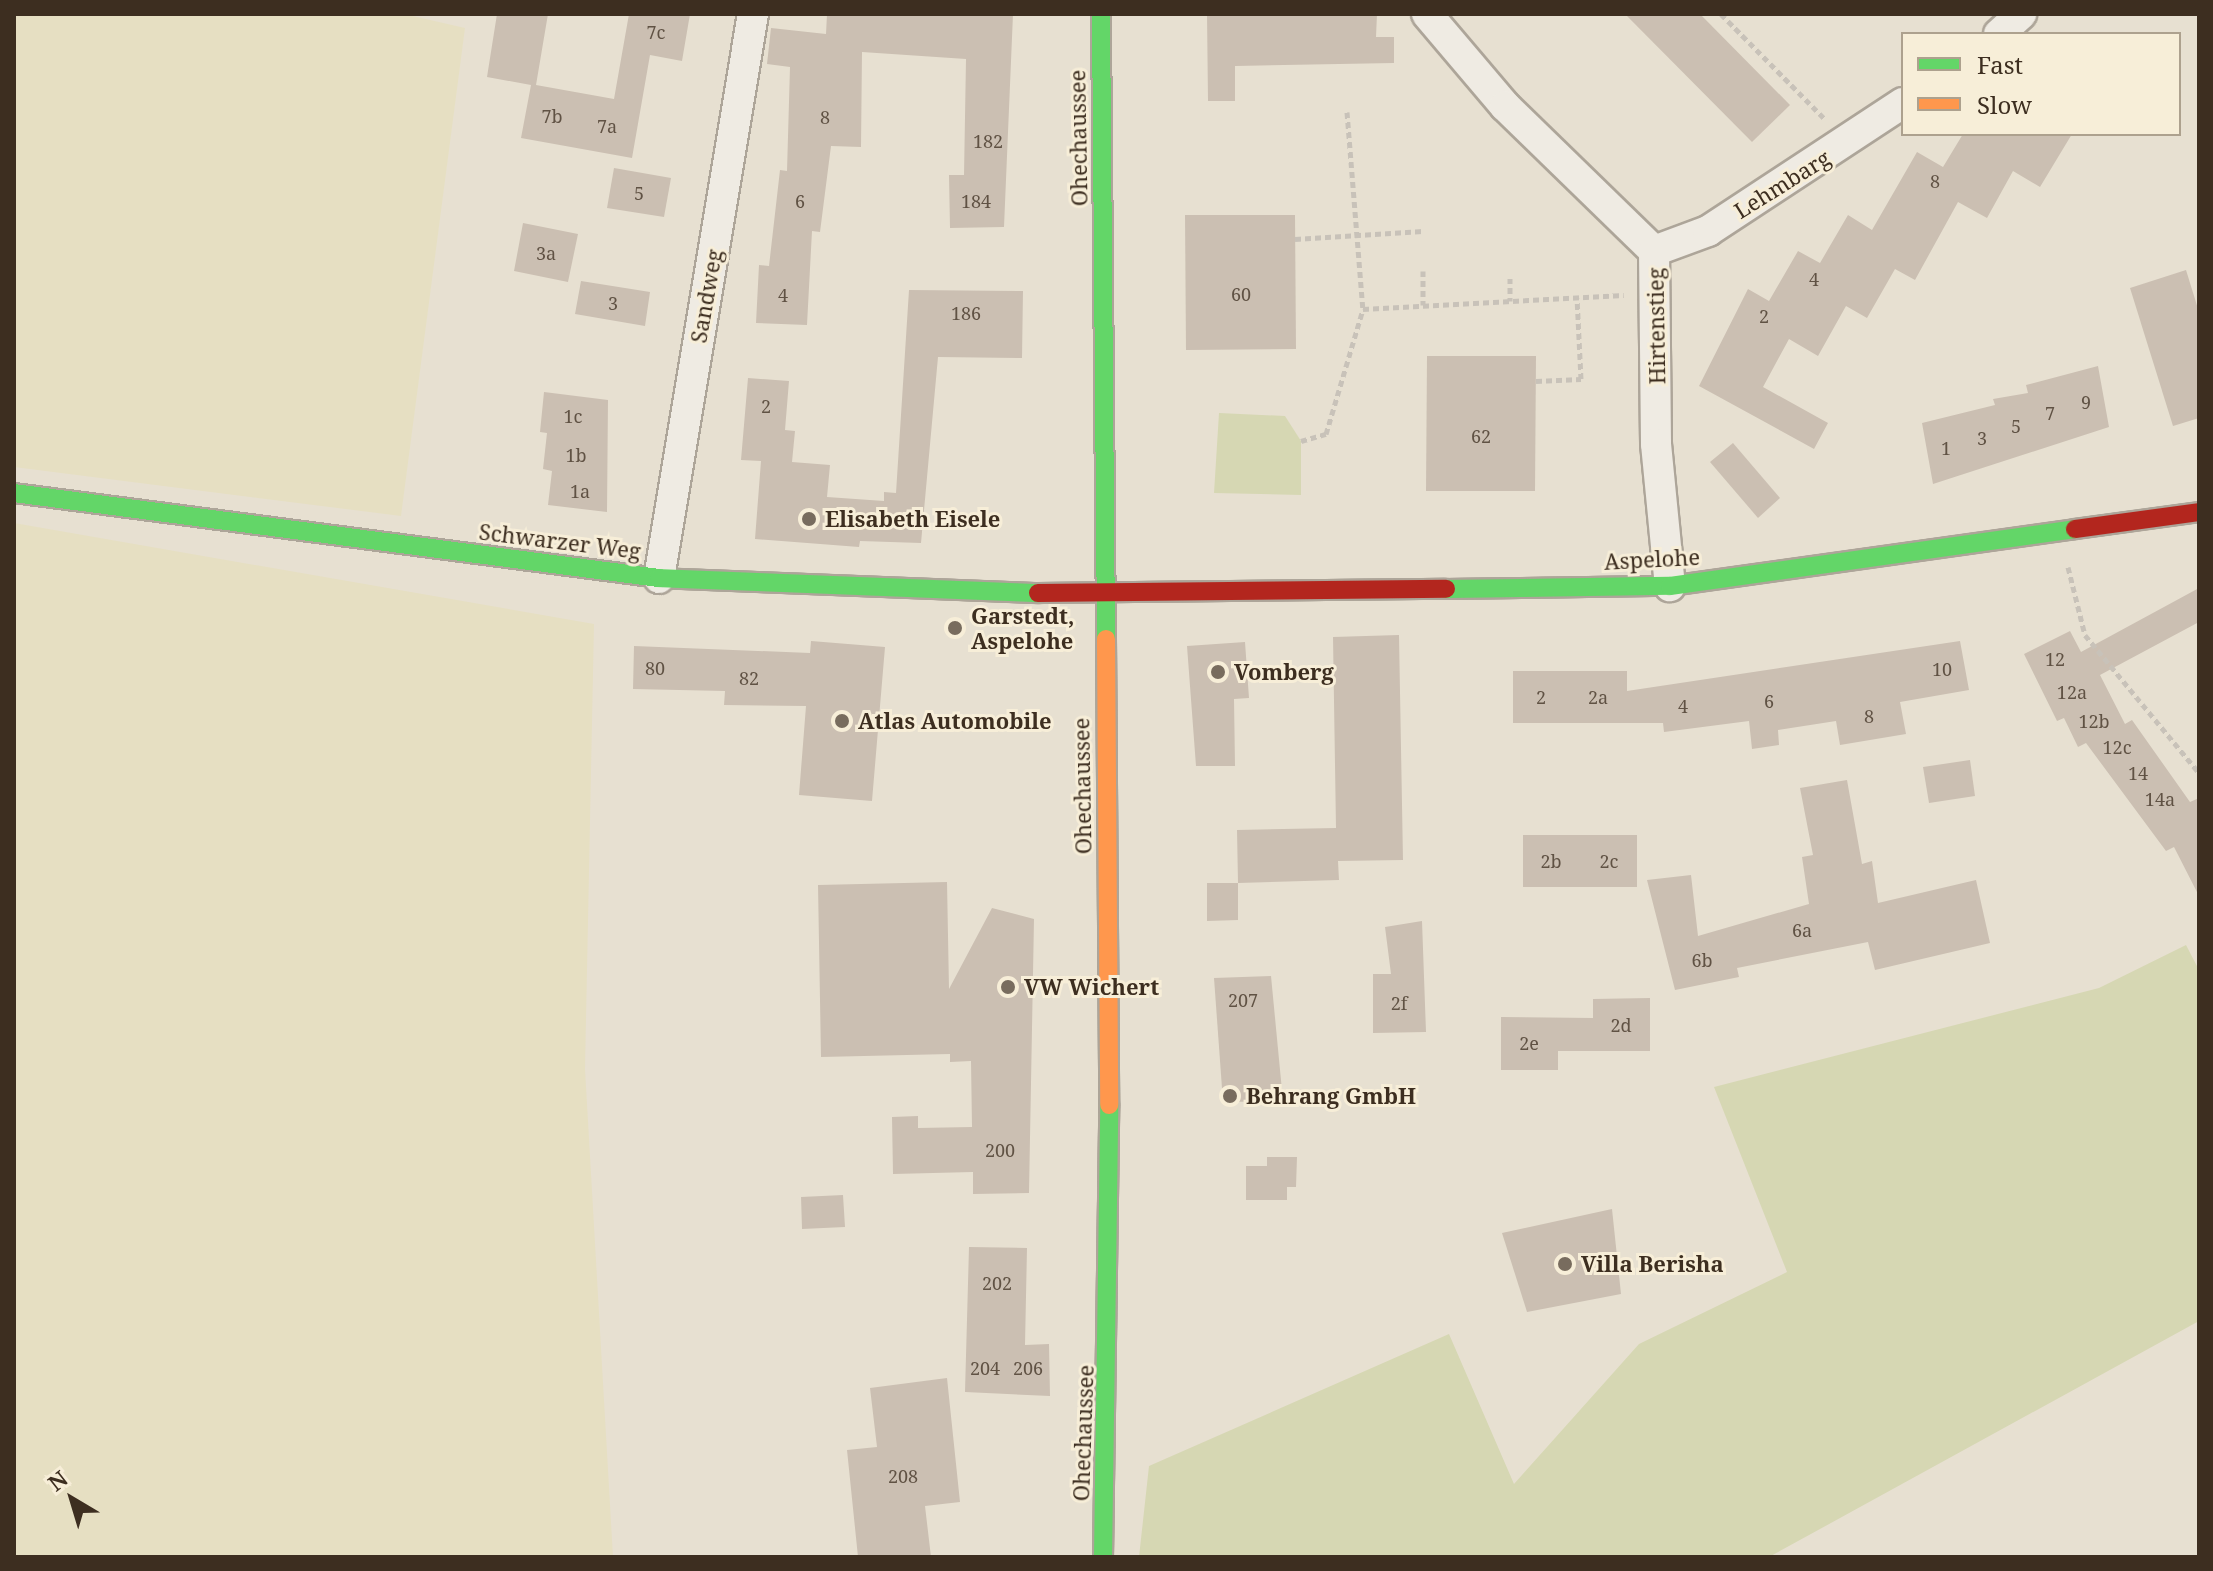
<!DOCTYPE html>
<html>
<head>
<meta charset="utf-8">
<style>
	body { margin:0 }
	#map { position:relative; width:2213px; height:1571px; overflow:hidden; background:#e7e0d1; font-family:"Noto Serif",serif }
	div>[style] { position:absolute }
	.farmland>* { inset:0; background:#e6dfc2 }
	.green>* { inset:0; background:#d6d7b3 }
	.building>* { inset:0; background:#cbbfb2 }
	.path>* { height:5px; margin-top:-2.5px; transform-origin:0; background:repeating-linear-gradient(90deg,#c8c2b9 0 6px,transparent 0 10px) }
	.roads { filter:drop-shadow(2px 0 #ada599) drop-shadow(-2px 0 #ada599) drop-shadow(0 2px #ada599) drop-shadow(0 -2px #ada599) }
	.street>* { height:30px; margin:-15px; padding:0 15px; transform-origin:15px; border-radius:15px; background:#efebe3 }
	.fast>* { height:18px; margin:-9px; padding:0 9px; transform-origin:9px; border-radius:9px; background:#63d668 }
	.slow>* { height:18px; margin:-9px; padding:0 9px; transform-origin:9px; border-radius:9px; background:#ff974d }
	.jam>* { height:18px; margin:-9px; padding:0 9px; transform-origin:9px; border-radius:9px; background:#b3261e }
	.dots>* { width:22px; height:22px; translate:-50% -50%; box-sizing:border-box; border:4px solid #f7eed8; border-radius:50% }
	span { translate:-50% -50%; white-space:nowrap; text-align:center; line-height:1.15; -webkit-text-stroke:6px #f7eed8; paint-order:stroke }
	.number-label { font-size:18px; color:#605244 }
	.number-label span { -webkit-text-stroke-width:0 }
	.street-label { font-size:22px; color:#3d2e20 }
	.poi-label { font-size:22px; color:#3d2e20; font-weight:700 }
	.left { translate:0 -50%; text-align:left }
	.frame { position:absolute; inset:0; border:16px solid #3d2e20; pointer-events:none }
	.legend { position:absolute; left:1901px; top:32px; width:280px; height:104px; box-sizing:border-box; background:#f7eed8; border:2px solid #ada18e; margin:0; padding:10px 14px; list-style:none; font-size:24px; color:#3d2e20 }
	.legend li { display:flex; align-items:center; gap:16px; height:40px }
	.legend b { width:40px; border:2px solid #ada18e }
	.north { position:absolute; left:32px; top:1459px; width:80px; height:80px; -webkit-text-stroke:6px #f7eed8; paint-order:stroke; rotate:322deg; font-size:22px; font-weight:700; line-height:32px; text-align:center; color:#3d2e20 }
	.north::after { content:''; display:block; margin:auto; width:28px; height:36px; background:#3d2e20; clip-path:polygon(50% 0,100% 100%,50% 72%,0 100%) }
</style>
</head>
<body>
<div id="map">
	<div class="farmland">
		<i style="clip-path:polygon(14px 14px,404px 14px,465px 28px,401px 516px,14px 467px)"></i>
		<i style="clip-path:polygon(14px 523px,594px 624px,585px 1069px,613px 1557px,14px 1557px)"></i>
	</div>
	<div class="green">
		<i style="clip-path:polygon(1219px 413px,1285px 416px,1301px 441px,1301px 495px,1214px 493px)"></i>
		<i style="clip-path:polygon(2186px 945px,2199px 970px,2199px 1321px,1769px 1557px,1139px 1557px,1149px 1466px,1449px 1334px,1514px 1484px,1639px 1344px,1787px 1272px,1714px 1087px,2099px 988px)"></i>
	</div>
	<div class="building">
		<i style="clip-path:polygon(497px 14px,548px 14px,536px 85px,614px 99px,629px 14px,690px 14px,682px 61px,650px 55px,632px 158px,521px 138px,531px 85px,487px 77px)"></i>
		<i style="clip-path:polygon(827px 14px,1013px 14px,1004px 227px,950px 228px,949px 175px,964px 175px,966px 59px,862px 52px,861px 147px,831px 146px,820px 232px,812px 231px,807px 325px,756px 323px,759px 265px,769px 266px,780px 170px,787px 171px,790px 67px,767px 64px,771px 28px,826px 34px)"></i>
		<i style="clip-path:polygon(1207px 14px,1377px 14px,1376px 37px,1394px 37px,1394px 63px,1235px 66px,1235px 101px,1208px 101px)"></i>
		<i style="clip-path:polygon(1625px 14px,1700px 14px,1790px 105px,1752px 142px)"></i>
		<i style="clip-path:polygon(1963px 134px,2072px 134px,2040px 187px,2013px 171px,1987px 218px,1958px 202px,1915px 280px,1895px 269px,1867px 318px,1846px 306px,1818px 356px,1789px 339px,1763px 387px,1828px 423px,1814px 449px,1699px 386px,1748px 289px,1769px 301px,1798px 251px,1820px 263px,1848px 215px,1872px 230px,1917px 152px,1943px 167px)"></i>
		<i style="clip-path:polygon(614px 168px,671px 178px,664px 217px,607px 208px)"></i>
		<i style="clip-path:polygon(1185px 215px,1295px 215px,1296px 349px,1186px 350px)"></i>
		<i style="clip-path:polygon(523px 223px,578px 234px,568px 282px,514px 271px)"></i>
		<i style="clip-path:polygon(2186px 270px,2199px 312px,2199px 418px,2173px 426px,2130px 288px)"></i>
		<i style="clip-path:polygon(581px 281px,650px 292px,645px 326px,575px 314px)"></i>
		<i style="clip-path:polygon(909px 290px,1023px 291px,1022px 358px,938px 357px,921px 543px,860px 541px,859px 547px,755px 539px,761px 461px,741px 460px,748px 378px,789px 381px,785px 430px,795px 431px,792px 462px,830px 465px,827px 497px,884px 501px,884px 492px,896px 493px)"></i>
		<i style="clip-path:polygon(1427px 356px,1536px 356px,1535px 491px,1426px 491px)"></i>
		<i style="clip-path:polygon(2098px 366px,2109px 427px,1933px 484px,1922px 423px,1995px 405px,1993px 399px,2028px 393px,2026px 385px)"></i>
		<i style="clip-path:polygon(544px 392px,608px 400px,607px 512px,548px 505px,552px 471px,543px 469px,547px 433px,540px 432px)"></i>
		<i style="clip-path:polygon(1733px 443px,1780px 498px,1758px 518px,1710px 462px)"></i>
		<i style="clip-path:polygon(2199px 588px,2199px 622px,2100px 675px,2125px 724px,2132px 720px,2190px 802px,2199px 798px,2199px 896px,2174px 847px,2166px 851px,2086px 743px,2078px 747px,2064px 718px,2057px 721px,2024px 654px,2070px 631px,2081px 652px)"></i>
		<i style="clip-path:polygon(1399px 635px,1403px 860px,1338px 861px,1339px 880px,1238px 883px,1237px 830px,1336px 828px,1333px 637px)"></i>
		<i style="clip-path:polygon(811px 641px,885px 647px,872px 801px,799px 795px,806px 706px,724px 705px,725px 691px,633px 689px,634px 646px,810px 653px)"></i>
		<i style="clip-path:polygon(1960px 641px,1969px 690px,1900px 702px,1906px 734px,1840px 745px,1836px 721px,1778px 730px,1779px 745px,1752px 749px,1749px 721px,1664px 732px,1663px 723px,1513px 723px,1513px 671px,1627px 671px,1627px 691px)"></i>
		<i style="clip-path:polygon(1245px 642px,1249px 698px,1234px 699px,1235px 766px,1196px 766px,1187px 646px)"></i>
		<i style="clip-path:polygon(1970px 760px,1975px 796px,1929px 803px,1923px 767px)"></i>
		<i style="clip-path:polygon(1847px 780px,1862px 864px,1872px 861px,1878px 903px,1976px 880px,1990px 943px,1875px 970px,1868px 942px,1737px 968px,1739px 977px,1675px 990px,1647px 880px,1691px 875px,1698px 936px,1809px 904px,1802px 857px,1813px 855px,1800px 788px)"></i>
		<i style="clip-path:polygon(1523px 835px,1637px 835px,1637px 887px,1523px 887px)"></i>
		<i style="clip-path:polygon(947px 882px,949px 989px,992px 908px,1034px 919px,1029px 1193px,973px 1194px,973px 1172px,893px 1174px,892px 1117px,918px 1116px,918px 1128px,972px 1127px,971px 1061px,950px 1062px,950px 1054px,821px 1057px,818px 885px)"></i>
		<i style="clip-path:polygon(1207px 883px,1238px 883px,1238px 920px,1207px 921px)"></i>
		<i style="clip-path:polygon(1422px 921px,1426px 1032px,1373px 1033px,1373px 974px,1391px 974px,1385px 927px)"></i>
		<i style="clip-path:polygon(1271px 976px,1283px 1101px,1223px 1102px,1214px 978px)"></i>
		<i style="clip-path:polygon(1650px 998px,1650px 1051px,1558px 1051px,1558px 1070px,1501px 1070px,1501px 1017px,1593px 1018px,1593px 999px)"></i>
		<i style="clip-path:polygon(1267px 1157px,1297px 1157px,1296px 1187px,1287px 1187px,1287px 1200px,1246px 1200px,1246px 1166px,1267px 1166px)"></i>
		<i style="clip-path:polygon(843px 1195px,845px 1227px,802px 1229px,801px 1197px)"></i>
		<i style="clip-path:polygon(1612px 1209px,1621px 1294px,1527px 1312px,1502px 1233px)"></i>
		<i style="clip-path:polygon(969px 1247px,1027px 1248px,1025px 1345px,1049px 1344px,1050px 1396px,965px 1392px)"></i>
		<i style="clip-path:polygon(947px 1378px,960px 1502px,925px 1506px,931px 1557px,858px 1557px,847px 1450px,877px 1447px,870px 1388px)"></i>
	</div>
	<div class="path">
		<i style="left:1721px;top:14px;width:148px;rotate:45.3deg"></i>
		<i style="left:1347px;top:112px;width:198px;rotate:85.4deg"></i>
		<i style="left:1363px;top:309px;width:261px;rotate:-3.1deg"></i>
		<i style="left:1295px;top:239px;width:128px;rotate:-3.6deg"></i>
		<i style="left:1423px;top:271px;width:34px;rotate:90deg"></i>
		<i style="left:1510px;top:278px;width:23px;rotate:90deg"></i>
		<i style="left:1536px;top:381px;width:45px;rotate:-2.5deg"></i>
		<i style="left:1581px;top:379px;width:81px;rotate:-92.8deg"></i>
		<i style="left:1301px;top:441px;width:26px;rotate:-16deg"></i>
		<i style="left:1326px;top:434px;width:130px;rotate:-73.5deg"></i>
		<i style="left:2068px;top:567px;width:70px;rotate:76deg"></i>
		<i style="left:2085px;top:635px;width:179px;rotate:50.4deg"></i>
	</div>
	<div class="roads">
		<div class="street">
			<i style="left:1427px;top:14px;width:121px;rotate:49.7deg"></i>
			<i style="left:1505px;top:106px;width:208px;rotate:44.2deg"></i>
			<i style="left:1654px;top:251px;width:193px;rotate:89.4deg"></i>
			<i style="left:1656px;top:444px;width:143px;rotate:84.4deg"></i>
			<i style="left:1999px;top:34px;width:30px;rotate:-42deg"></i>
			<i style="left:1654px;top:251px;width:58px;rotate:-20.3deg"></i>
			<i style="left:1708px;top:231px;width:233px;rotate:-33.3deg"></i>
			<i style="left:659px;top:578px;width:572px;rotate:-80.54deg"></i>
		</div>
		<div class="fast">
			<i style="left:1101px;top:14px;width:625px;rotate:89.54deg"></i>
			<i style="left:14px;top:493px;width:651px;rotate:7.51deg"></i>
			<i style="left:659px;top:578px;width:379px;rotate:2.3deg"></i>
			<i style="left:1446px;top:589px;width:224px;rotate:-0.8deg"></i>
			<i style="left:1670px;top:586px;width:409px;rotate:-8deg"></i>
			<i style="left:1103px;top:1557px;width:452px;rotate:-89.2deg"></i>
		</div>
		<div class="slow">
			<i style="left:1106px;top:639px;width:466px;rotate:89.6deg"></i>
		</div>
		<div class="jam">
			<i style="left:2075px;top:529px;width:125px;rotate:-7.8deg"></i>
			<i style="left:1038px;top:593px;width:408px;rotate:-0.6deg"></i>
		</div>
	</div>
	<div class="dots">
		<i style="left:809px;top:519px;background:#786c5e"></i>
		<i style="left:955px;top:628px;background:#786c5e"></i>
		<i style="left:1218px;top:672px;background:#786c5e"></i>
		<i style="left:842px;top:721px;background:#786c5e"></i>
		<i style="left:1008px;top:987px;background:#786c5e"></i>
		<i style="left:1230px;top:1096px;background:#786c5e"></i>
		<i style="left:1565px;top:1264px;background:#786c5e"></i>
	</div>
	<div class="number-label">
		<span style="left:656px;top:32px">7c</span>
		<span style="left:552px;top:116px">7b</span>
		<span style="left:825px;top:117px">8</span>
		<span style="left:607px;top:126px">7a</span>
		<span style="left:988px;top:141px">182</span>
		<span style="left:1935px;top:181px">8</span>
		<span style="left:639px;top:193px">5</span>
		<span style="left:800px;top:201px">6</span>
		<span style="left:976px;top:201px">184</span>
		<span style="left:546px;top:253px">3a</span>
		<span style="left:1814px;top:279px">4</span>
		<span style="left:1241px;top:294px">60</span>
		<span style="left:783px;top:295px">4</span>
		<span style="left:613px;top:303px">3</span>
		<span style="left:966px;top:313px">186</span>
		<span style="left:1764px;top:316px">2</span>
		<span style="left:2086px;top:402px">9</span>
		<span style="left:766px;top:406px">2</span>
		<span style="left:2050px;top:413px">7</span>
		<span style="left:573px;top:416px">1c</span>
		<span style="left:2016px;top:426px">5</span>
		<span style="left:1481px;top:436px">62</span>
		<span style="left:1982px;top:438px">3</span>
		<span style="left:1946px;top:448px">1</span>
		<span style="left:576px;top:455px">1b</span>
		<span style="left:580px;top:491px">1a</span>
		<span style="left:2055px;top:659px">12</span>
		<span style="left:655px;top:668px">80</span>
		<span style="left:1942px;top:669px">10</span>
		<span style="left:749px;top:678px">82</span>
		<span style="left:2072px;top:692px">12a</span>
		<span style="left:1541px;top:697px">2</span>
		<span style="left:1598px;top:697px">2a</span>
		<span style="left:1769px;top:701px">6</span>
		<span style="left:1683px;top:706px">4</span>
		<span style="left:1869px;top:716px">8</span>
		<span style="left:2094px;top:721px">12b</span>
		<span style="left:2117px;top:747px">12c</span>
		<span style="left:2138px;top:773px">14</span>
		<span style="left:2160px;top:799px">14a</span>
		<span style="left:1551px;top:861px">2b</span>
		<span style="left:1609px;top:861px">2c</span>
		<span style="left:1802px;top:930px">6a</span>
		<span style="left:1702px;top:960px">6b</span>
		<span style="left:1243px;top:1000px">207</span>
		<span style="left:1399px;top:1003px">2f</span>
		<span style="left:1621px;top:1025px">2d</span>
		<span style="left:1529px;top:1043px">2e</span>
		<span style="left:1000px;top:1150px">200</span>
		<span style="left:997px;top:1283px">202</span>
		<span style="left:985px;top:1368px">204</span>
		<span style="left:1028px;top:1368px">206</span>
		<span style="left:903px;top:1476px">208</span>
	</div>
	<div class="street-label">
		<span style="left:1078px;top:138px;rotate:-91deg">Ohechaussee</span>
		<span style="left:1782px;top:184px;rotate:-32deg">Lehmbarg</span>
		<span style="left:706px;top:296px;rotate:-80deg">Sandweg</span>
		<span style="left:1656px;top:326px;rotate:-91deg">Hirtenstieg</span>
		<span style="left:560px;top:541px;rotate:7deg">Schwarzer Weg</span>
		<span style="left:1652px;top:559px;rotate:-3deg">Aspelohe</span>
		<span style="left:1082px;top:786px;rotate:-91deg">Ohechaussee</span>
		<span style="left:1083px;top:1433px;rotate:-88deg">Ohechaussee</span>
	</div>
	<div class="poi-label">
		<span class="left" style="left:825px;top:519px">Elisabeth Eisele</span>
		<span class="left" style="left:971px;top:628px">Garstedt,<br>Aspelohe</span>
		<span class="left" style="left:1234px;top:672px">Vomberg</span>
		<span class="left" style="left:858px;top:721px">Atlas Automobile</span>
		<span class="left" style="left:1024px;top:987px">VW Wichert</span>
		<span class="left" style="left:1246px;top:1096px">Behrang GmbH</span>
		<span class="left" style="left:1581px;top:1264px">Villa Berisha</span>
	</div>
	<div class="frame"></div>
	<ul class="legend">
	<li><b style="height:10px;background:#63d668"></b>Fast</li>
	<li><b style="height:10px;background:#ff974d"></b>Slow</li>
	</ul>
	<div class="north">N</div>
</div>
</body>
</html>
